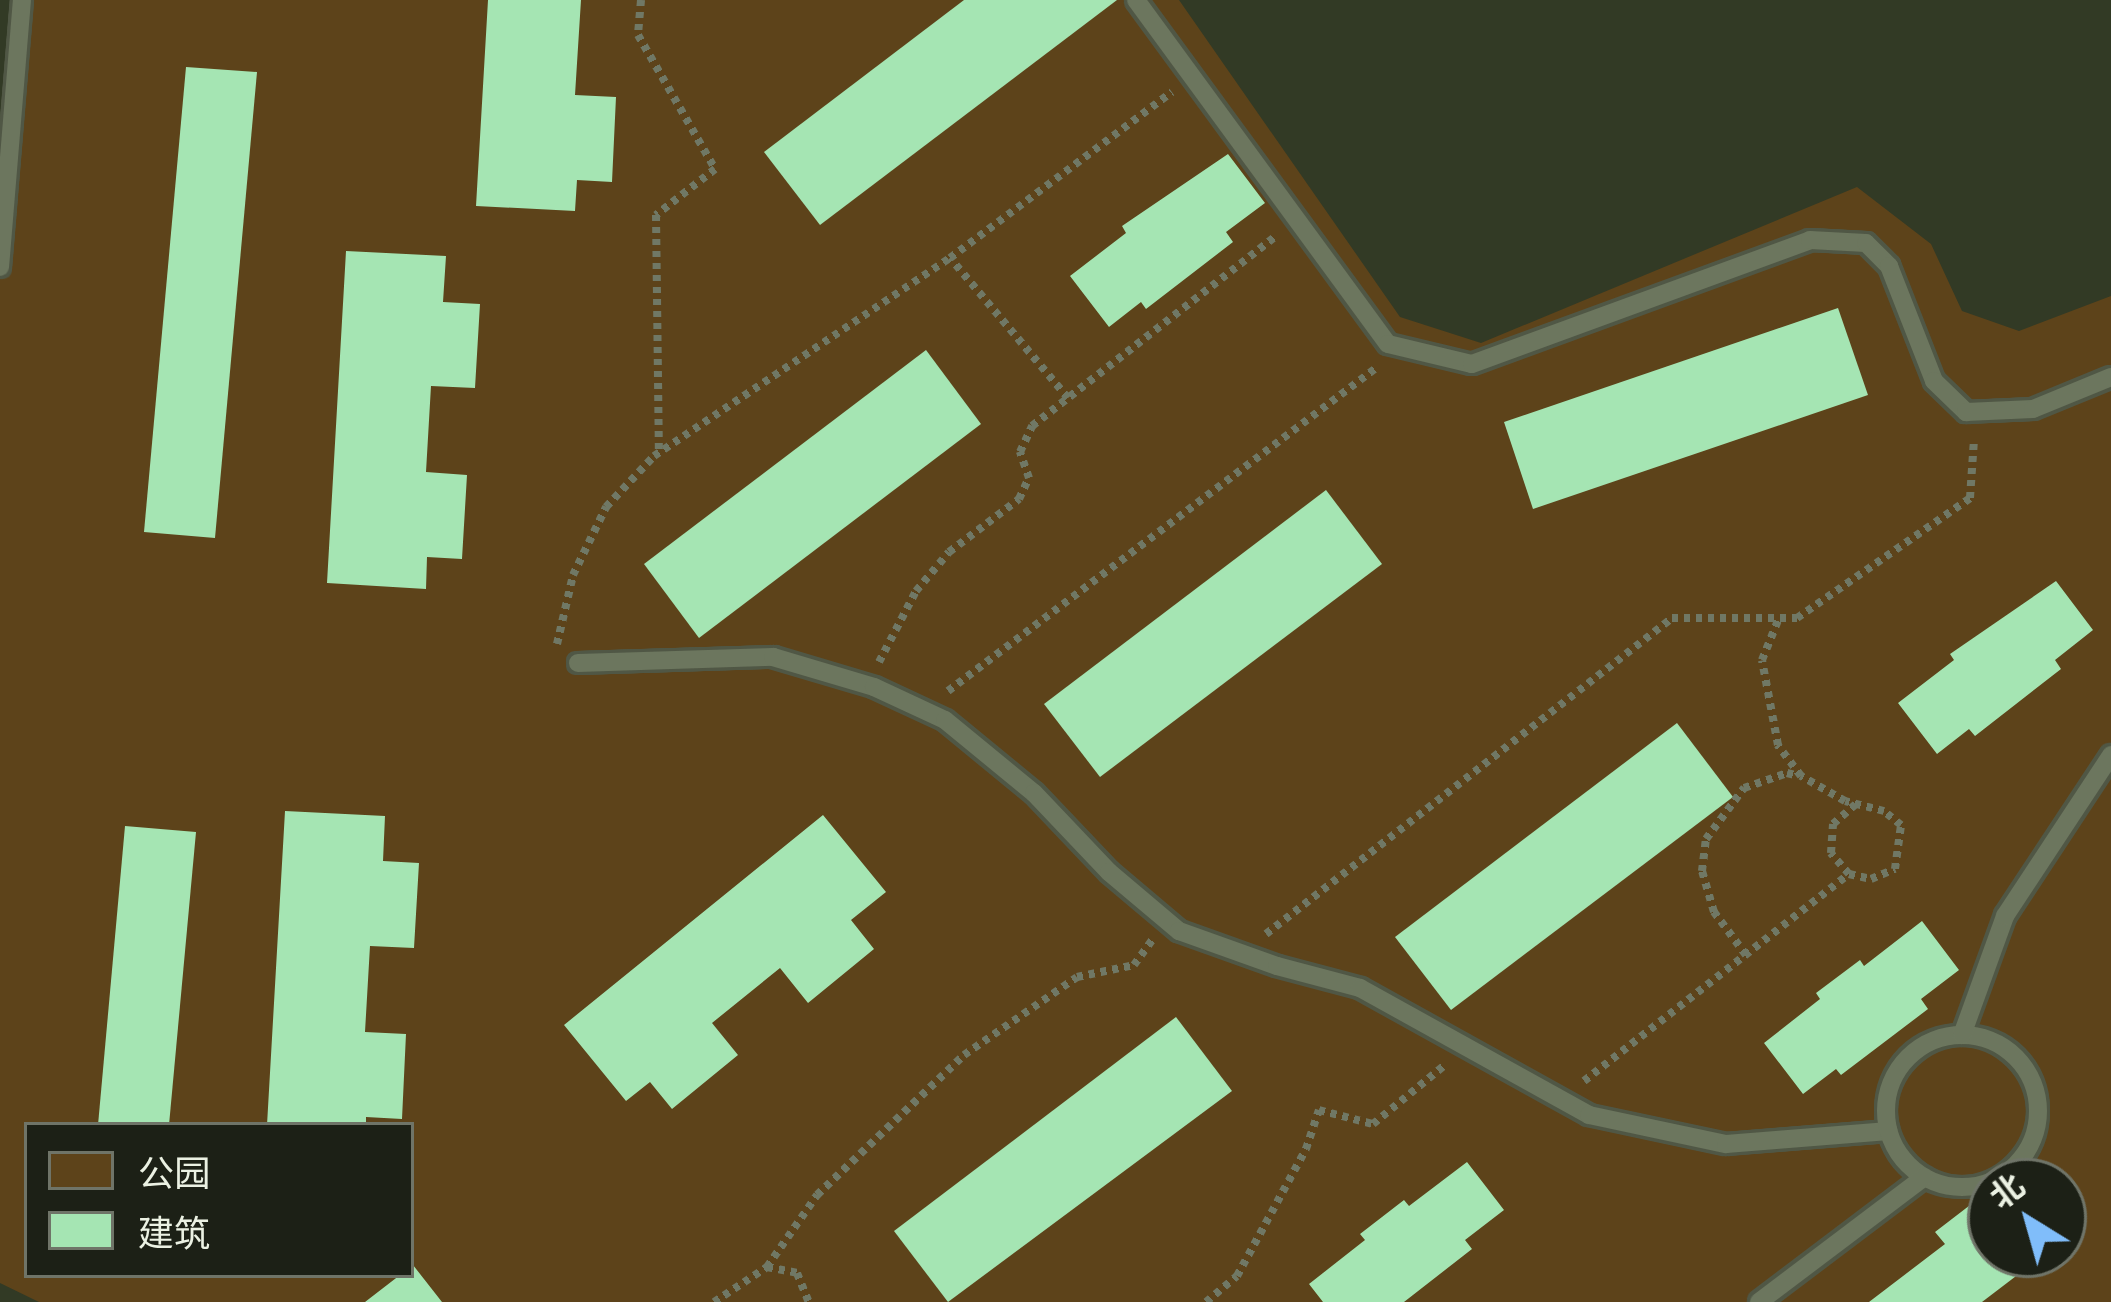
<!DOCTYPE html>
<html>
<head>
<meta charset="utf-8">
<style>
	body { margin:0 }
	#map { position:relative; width:2111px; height:1302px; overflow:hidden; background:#323a25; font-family:Karla,"Noto Sans SC",sans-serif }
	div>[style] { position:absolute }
	.green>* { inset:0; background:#5d431a }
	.building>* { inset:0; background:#a5e5b3 }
	.path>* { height:8px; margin-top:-4px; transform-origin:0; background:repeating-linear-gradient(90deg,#707865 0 6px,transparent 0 12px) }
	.roads { filter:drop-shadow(3px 0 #505745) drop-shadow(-3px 0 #505745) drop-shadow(0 3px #505745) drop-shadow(0 -3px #505745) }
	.service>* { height:18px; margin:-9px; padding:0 9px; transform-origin:9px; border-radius:9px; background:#6c765e }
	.service>.ring { margin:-9px; padding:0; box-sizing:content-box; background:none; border:18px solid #6c765e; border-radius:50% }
	span { translate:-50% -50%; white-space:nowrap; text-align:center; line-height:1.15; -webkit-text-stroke:12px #1c2016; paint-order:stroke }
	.legend { position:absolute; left:24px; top:1122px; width:390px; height:156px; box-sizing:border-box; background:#1c2016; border:3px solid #6f7468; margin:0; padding:15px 21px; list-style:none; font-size:36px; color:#ebf1e3 }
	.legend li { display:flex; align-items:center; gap:24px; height:60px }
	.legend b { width:60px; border:3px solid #6f7468 }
	.north { position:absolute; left:1967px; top:1158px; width:120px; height:120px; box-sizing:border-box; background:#1c2016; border:3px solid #6f7468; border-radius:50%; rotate:323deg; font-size:33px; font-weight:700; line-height:48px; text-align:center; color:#ebf1e3 }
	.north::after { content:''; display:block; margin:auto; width:42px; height:54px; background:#80bdfa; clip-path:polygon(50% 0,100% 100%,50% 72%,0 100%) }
</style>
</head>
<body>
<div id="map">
	<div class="green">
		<i style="clip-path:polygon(evenodd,22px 0,1179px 0,1400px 317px,1481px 343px,1857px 187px,1931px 244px,1962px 311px,2019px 331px,2111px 296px,2111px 1302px,39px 1302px,0 1283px,0 267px,22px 0,27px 1125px,411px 1125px,411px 1275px,27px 1275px,27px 1125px,22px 0,1991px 1182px,2063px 1182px,2063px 1254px,1991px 1254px,1991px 1182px)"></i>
	</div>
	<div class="building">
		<i style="clip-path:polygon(488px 0,581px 0,575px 95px,616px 97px,612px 182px,577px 180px,575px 211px,476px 206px)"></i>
		<i style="clip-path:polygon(964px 0,1117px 0,820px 225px,764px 152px)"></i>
		<i style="clip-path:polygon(186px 67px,257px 72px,215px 538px,144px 532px)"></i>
		<i style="clip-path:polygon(1228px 154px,1265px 203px,1226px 232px,1233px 242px,1146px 309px,1141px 302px,1109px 327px,1070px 276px,1126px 233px,1122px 226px)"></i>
		<i style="clip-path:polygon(346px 251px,446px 256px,443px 302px,480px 304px,475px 388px,431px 386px,426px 472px,467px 475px,462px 559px,427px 557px,426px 589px,327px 583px)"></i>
		<i style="clip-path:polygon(1838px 308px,1868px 395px,1533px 509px,1504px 422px)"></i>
		<i style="clip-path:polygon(926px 350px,981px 424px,699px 638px,644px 564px)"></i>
		<i style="clip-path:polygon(1326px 490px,1382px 564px,1100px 777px,1044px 704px)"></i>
		<i style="clip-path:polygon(2056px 581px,2093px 630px,2055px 660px,2061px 669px,1975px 736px,1969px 729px,1937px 754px,1898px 703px,1954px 660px,1950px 654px)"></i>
		<i style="clip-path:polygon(1677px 723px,1733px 797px,1451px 1010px,1395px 937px)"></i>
		<i style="clip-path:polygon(285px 811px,385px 816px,383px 861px,419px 863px,414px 948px,370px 946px,365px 1032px,406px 1034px,402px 1119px,366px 1117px,366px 1125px,267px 1125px)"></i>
		<i style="clip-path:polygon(823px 815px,886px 892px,851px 920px,874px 949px,808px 1003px,780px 968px,712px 1023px,738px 1055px,672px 1109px,650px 1082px,626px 1101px,564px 1025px)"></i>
		<i style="clip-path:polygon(125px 826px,196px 832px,169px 1125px,98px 1125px)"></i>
		<i style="clip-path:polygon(1922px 921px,1959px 970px,1921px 999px,1928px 1009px,1841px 1075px,1836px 1069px,1803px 1094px,1764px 1043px,1820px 999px,1816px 993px,1860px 960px,1864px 966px)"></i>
		<i style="clip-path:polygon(1176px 1017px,1232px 1091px,948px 1302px,894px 1231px)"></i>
		<i style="clip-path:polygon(1467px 1162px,1504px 1210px,1465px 1240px,1472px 1249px,1404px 1302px,1323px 1302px,1309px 1284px,1365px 1240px,1360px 1234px,1404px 1200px,1409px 1206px)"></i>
		<i style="clip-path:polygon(1991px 1189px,1991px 1254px,2045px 1254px,1982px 1302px,1869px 1302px,1945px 1244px,1935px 1232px)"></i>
		<i style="clip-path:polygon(413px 1265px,442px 1302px,365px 1302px,400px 1275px,411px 1275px)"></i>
	</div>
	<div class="path">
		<i style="left:641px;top:0;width:35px;rotate:95deg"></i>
		<i style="left:638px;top:35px;width:155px;rotate:60.1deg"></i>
		<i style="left:715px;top:169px;width:75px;rotate:142.1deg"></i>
		<i style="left:656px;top:215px;width:236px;rotate:89.3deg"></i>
		<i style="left:1068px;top:398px;width:183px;rotate:-130.1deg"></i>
		<i style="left:950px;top:258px;width:277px;rotate:-36.8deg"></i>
		<i style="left:557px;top:644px;width:71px;rotate:-76.9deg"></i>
		<i style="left:573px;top:575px;width:76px;rotate:-64.1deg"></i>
		<i style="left:606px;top:507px;width:70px;rotate:-46.7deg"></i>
		<i style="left:654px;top:456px;width:356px;rotate:-33.8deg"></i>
		<i style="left:879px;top:662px;width:80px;rotate:-62.5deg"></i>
		<i style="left:916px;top:591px;width:51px;rotate:-49.8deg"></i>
		<i style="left:949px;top:552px;width:88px;rotate:-37.1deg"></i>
		<i style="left:1019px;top:499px;width:23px;rotate:-65deg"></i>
		<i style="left:1029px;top:478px;width:28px;rotate:-109deg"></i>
		<i style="left:1020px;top:452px;width:29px;rotate:-65deg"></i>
		<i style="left:1032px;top:426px;width:311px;rotate:-37.9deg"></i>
		<i style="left:948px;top:691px;width:536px;rotate:-37.04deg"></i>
		<i style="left:1849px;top:874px;width:28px;rotate:-131deg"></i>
		<i style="left:1831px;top:853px;width:29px;rotate:-86deg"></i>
		<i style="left:1833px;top:824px;width:30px;rotate:-41deg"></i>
		<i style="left:1266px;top:934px;width:514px;rotate:-37.89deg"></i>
		<i style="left:1672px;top:618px;width:125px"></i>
		<i style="left:1797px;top:618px;width:211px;rotate:-34.7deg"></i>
		<i style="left:1970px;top:498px;width:59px;rotate:-86.1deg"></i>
		<i style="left:1746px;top:955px;width:54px;rotate:-126.7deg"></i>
		<i style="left:1714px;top:912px;width:43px;rotate:-106.3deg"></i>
		<i style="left:1702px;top:871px;width:32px;rotate:-83deg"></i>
		<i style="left:1706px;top:839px;width:64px;rotate:-53.3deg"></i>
		<i style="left:1744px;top:788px;width:46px;rotate:-19.2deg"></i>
		<i style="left:1787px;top:773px;width:12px;rotate:14deg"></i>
		<i style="left:1584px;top:1081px;width:336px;rotate:-38deg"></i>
		<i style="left:1849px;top:874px;width:23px;rotate:13deg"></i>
		<i style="left:1871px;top:879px;width:26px;rotate:-23deg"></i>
		<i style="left:1895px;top:869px;width:44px;rotate:-82.2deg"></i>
		<i style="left:1901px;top:825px;width:22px;rotate:-141deg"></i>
		<i style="left:1884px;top:811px;width:40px;rotate:-165.6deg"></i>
		<i style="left:1845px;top:801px;width:51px;rotate:-150.4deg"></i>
		<i style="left:1801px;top:776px;width:39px;rotate:-127deg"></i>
		<i style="left:1778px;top:745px;width:86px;rotate:-100.7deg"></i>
		<i style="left:1762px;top:660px;width:45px;rotate:-68deg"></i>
		<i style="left:767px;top:1267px;width:31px;rotate:11deg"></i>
		<i style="left:797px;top:1273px;width:31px;rotate:68deg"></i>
		<i style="left:714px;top:1302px;width:64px;rotate:-33.4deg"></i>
		<i style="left:767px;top:1267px;width:88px;rotate:-55.2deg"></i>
		<i style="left:817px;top:1195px;width:203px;rotate:-43.6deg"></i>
		<i style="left:964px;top:1055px;width:137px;rotate:-34.6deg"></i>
		<i style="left:1077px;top:977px;width:58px;rotate:-11.9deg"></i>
		<i style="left:1134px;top:965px;width:31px;rotate:-54deg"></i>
		<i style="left:1206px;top:1302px;width:40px;rotate:-40deg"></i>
		<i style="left:1237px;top:1276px;width:145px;rotate:-61.5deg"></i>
		<i style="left:1306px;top:1149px;width:41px;rotate:-71.6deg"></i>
		<i style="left:1319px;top:1110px;width:56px;rotate:14.5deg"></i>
		<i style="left:1373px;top:1124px;width:94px;rotate:-39.4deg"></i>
	</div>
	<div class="roads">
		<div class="service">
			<i style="left:1136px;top:0;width:426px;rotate:53.8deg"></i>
			<i style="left:1388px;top:344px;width:86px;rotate:13.4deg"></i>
			<i style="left:1472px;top:364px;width:360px;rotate:-20.1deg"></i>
			<i style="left:1810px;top:240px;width:56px;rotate:3.1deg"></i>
			<i style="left:1866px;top:243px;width:33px;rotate:45deg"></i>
			<i style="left:1889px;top:266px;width:123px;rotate:68.6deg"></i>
			<i style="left:1934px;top:381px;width:45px;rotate:44.1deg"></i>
			<i style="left:1966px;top:412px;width:67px;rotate:-2.6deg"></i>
			<i style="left:2033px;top:409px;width:84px;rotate:-22.3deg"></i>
			<i style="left:0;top:267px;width:268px;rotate:-85.3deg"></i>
			<i style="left:578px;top:663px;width:195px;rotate:-1.8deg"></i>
			<i style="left:773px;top:657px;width:105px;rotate:16.5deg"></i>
			<i style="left:874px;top:687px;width:78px;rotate:24.9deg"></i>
			<i style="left:945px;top:720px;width:115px;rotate:39.4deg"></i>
			<i style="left:1034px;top:793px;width:109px;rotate:46.5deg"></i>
			<i style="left:1109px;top:872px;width:92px;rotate:40.1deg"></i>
			<i style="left:1179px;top:931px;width:104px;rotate:19.7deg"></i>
			<i style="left:1277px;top:966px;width:86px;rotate:14.8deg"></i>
			<i style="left:1360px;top:988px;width:262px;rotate:29deg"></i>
			<i style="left:1589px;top:1115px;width:140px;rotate:12deg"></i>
			<i style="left:1726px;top:1144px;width:163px;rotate:-4.6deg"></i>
			<i class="ring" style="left:1886px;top:1035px;width:134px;height:134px"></i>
			<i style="left:1962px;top:1035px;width:127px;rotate:-70.1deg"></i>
			<i style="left:2005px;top:916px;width:193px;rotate:-56.6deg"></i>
			<i style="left:1759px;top:1302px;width:207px;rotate:-37.1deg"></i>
		</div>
	</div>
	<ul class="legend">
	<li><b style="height:33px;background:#5d431a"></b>公园</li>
	<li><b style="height:33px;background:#a5e5b3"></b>建筑</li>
	</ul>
	<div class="north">北</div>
</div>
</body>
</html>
